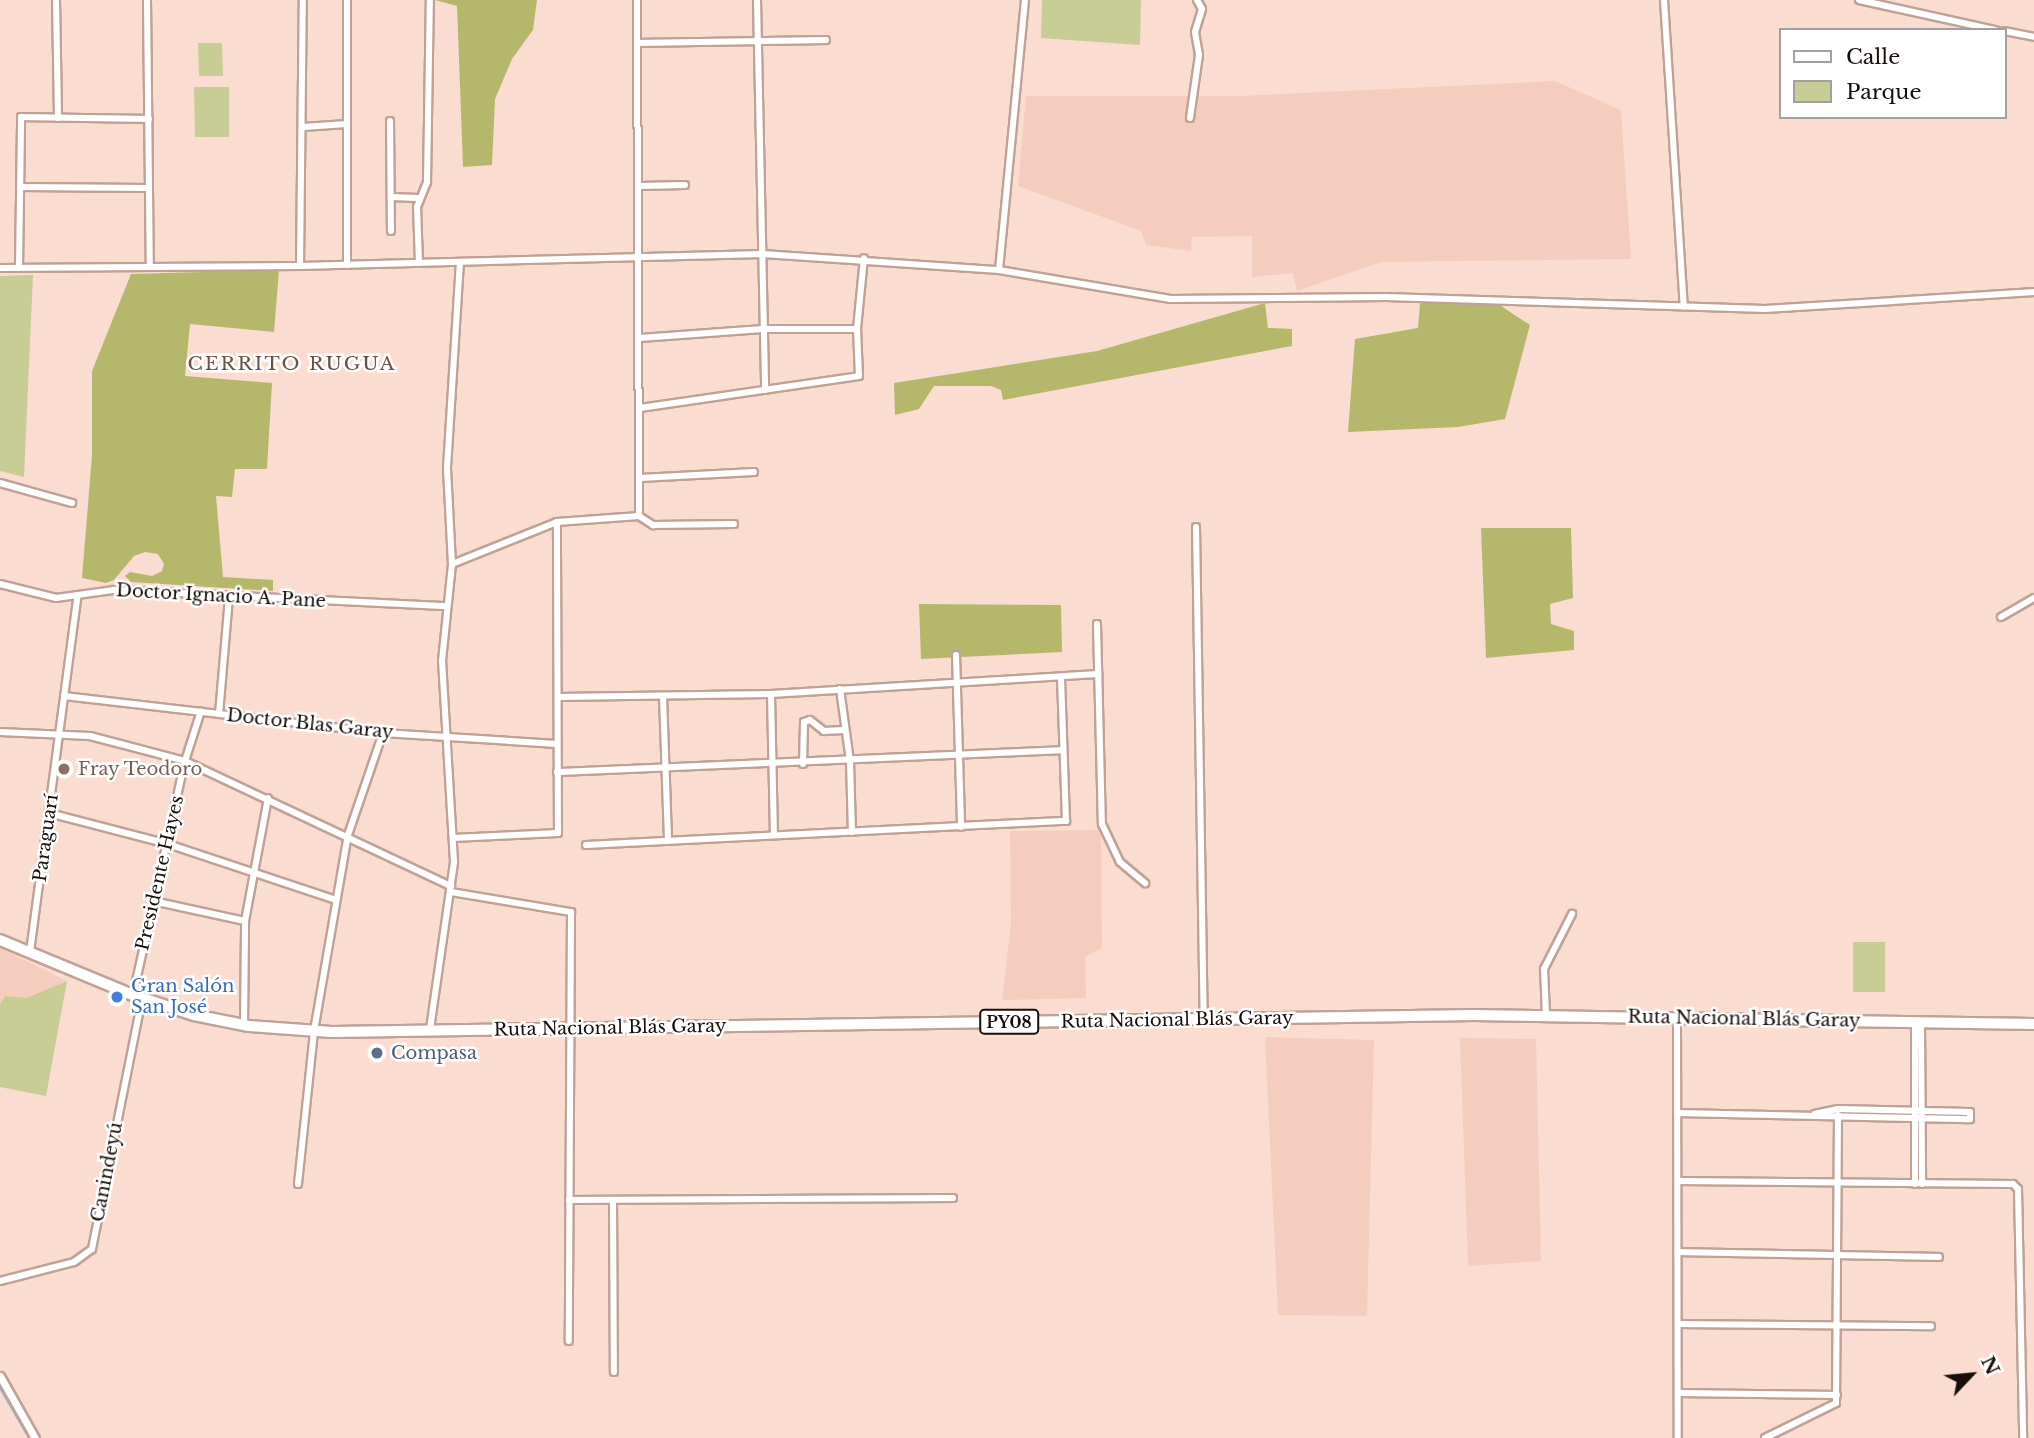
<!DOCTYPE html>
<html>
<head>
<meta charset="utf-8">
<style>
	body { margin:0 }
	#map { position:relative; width:2034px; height:1438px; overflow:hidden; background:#fbdcd1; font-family:"Libre Baskerville",serif }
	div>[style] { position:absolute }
	.built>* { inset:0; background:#f4cdbf }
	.green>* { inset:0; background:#c8cc95 }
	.forest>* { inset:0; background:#b5b86b }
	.stream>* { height:2px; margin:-1px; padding:0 1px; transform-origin:1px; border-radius:1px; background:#78b9ec }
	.roads { filter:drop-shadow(2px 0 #bfa297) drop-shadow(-2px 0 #bfa297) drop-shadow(0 2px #bfa297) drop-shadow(0 -2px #bfa297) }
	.minor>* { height:6px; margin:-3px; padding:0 3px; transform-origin:3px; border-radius:3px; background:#fff }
	.tertiary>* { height:7px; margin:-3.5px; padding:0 3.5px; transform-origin:3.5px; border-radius:3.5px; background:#fff }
	.trunk>* { height:10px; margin:-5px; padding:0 5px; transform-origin:5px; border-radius:5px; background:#fff }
	.dots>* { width:19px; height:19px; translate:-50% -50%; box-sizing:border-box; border:4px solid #fff; border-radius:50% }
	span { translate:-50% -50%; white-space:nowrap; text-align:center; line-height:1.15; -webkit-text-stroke:5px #fff; paint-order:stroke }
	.shield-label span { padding:2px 5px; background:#fff; border:2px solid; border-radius:5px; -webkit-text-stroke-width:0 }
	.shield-label { font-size:16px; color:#170e0a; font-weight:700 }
	.street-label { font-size:18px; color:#170e0a }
	.education-label { font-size:18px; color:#785e54 }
	.left { translate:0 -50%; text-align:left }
	.shop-label { font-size:18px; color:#366cbe }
	.service-label { font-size:18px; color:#4e5e75 }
	.neighbourhood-label { font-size:19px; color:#6a5047; letter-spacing:2px }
	.legend { position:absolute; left:1779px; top:28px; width:228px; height:91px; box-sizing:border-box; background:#fff; border:2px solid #a29f9d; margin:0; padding:9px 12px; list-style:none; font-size:21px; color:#170e0a }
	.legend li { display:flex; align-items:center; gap:14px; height:35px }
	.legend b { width:35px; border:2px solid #a29f9d }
	.north { position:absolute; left:1936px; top:1340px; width:70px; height:70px; -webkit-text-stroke:5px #fff; paint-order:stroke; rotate:64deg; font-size:19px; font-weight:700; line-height:28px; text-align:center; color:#170e0a }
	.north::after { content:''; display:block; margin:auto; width:24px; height:32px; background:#170e0a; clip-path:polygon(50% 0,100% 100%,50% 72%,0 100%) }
</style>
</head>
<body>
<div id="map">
	<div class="built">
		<i style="clip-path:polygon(1555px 81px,1621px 110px,1631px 259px,1381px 262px,1297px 291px,1293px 273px,1252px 277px,1252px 236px,1192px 237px,1191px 251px,1146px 245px,1141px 231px,1018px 186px,1026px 96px,1241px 96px)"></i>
		<i style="clip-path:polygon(1101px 830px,1102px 948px,1085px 957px,1086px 998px,1002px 1000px,1011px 924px,1010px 831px)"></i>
		<i style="clip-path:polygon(0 948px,67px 981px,26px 998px,5px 996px,0 1004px)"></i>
		<i style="clip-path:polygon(1265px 1037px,1374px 1040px,1367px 1316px,1278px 1315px)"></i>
		<i style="clip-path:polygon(1460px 1038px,1536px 1039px,1541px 1261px,1468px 1266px)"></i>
	</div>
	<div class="green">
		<i style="clip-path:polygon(1042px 0,1141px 0,1140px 45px,1041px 38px)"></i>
		<i style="clip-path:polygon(198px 43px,222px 43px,223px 76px,199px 76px)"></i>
		<i style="clip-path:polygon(194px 87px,229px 87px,229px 137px,195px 137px)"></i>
		<i style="clip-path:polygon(33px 275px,24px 477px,0 471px,0 276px)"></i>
		<i style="clip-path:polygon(1853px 942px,1885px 942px,1885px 992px,1853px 992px)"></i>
		<i style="clip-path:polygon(67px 981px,46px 1096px,0 1087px,0 1004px,5px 996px,26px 998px)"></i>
	</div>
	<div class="forest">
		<i style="clip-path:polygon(435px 0,537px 0,533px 30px,512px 59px,495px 99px,492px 165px,463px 167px,457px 6px)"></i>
		<i style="clip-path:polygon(279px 270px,274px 332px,190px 324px,185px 376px,272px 383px,267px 469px,235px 469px,232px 497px,216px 496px,223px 577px,273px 580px,273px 591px,131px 582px,125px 576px,130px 572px,152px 576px,162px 571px,164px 564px,158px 554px,145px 552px,134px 556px,114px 580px,106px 583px,82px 578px,92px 455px,92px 371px,131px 274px)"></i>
		<i style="clip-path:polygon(1265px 303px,1268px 328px,1292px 329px,1292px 346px,1003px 400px,1001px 390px,991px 386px,934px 386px,919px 409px,895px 415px,894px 383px,1097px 351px)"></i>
		<i style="clip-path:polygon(1420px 303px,1498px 304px,1530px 325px,1505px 419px,1458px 427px,1348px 432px,1355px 339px,1418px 328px)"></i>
		<i style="clip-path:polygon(1481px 528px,1571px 528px,1573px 598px,1550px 604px,1551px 624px,1574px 631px,1574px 650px,1486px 658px)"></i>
		<i style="clip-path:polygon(919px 604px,1061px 605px,1062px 652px,921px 659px)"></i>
	</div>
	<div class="stream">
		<i style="left:0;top:1388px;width:58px;rotate:59.9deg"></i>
	</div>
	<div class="roads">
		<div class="minor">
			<i style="left:56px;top:0;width:118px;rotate:89deg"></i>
			<i style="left:147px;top:0;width:267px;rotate:89.4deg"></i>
			<i style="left:757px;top:0;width:390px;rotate:88.8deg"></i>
			<i style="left:1664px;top:0;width:307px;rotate:86.3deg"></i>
			<i style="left:1859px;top:0;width:140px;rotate:12.4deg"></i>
			<i style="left:2004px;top:31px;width:31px;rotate:11deg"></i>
			<i style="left:638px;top:43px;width:188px;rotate:-0.9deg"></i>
			<i style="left:1190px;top:118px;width:64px;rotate:-81.9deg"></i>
			<i style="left:1199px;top:55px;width:23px;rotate:-100deg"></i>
			<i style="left:1195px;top:32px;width:24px;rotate:-73deg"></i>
			<i style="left:1202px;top:9px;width:10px;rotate:-119deg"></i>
			<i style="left:390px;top:121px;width:110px;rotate:89.5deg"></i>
			<i style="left:303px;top:127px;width:44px;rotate:-3.9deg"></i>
			<i style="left:640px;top:186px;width:45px;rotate:-1.3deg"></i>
			<i style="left:20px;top:187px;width:128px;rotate:0.4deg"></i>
			<i style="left:391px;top:197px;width:27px;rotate:2deg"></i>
			<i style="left:419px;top:263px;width:56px;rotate:-92deg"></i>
			<i style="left:417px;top:207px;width:27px;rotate:-68deg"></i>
			<i style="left:427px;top:182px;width:182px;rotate:-89.1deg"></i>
			<i style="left:347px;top:265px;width:265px;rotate:-90deg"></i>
			<i style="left:300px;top:266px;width:266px;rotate:-89.4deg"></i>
			<i style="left:0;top:268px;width:300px;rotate:-0.4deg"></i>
			<i style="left:300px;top:266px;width:463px;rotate:-1.5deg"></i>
			<i style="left:763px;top:254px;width:237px;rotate:3.9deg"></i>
			<i style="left:999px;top:270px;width:174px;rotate:9.6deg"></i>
			<i style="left:1171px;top:299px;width:215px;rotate:-0.5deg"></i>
			<i style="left:1386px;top:297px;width:379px;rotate:1.8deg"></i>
			<i style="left:1765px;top:309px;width:270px;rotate:-3.6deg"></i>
			<i style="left:19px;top:268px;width:151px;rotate:-89.2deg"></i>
			<i style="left:21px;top:117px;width:128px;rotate:0.9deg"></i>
			<i style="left:999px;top:270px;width:271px;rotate:-84.5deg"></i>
			<i style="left:640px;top:338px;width:123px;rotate:-4.2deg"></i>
			<i style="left:763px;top:329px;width:94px"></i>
			<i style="left:640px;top:408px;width:221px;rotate:-8.3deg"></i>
			<i style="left:859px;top:376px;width:47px;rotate:-92.4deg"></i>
			<i style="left:857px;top:329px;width:71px;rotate:-84.4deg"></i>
			<i style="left:640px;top:478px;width:114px;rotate:-3deg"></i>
			<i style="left:0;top:483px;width:75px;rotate:15.5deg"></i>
			<i style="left:639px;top:516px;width:17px;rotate:33deg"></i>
			<i style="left:653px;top:525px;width:81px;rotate:-0.7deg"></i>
			<i style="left:1196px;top:527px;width:491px;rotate:89.1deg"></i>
			<i style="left:452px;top:564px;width:113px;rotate:-21.8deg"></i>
			<i style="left:557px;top:522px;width:82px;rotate:-4.2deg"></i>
			<i style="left:639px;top:516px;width:516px;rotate:-90.22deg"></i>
			<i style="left:0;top:584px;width:58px;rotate:14deg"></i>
			<i style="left:56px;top:598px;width:59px;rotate:-7.9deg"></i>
			<i style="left:114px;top:590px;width:331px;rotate:2.8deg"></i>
			<i style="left:2001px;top:617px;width:38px;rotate:-30deg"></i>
			<i style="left:1097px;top:624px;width:200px;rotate:88.6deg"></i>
			<i style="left:1102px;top:824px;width:42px;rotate:64.7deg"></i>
			<i style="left:1120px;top:862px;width:33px;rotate:40deg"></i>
			<i style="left:956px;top:655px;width:172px;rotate:88.3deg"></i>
			<i style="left:840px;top:689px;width:73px;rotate:82.1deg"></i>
			<i style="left:850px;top:761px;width:71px;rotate:88.4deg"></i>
			<i style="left:771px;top:694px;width:141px;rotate:88.8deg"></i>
			<i style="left:64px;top:696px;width:321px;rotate:6.6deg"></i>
			<i style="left:383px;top:733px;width:174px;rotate:3.6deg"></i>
			<i style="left:663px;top:696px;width:145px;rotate:88deg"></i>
			<i style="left:558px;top:697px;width:213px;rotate:-0.8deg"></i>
			<i style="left:771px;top:694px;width:328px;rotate:-3.5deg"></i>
			<i style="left:219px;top:714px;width:116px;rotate:-85.1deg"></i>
			<i style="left:0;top:732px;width:90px;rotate:2.5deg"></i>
			<i style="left:90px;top:736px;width:98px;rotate:14.7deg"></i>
			<i style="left:185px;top:761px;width:294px;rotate:25.2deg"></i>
			<i style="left:803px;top:764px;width:42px;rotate:-88.6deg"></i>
			<i style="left:804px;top:722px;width:6px;rotate:-18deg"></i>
			<i style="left:810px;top:720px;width:18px;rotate:38deg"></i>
			<i style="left:824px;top:731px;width:20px;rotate:-3deg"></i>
			<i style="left:557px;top:772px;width:506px;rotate:-2.49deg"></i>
			<i style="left:49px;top:813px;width:123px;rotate:14.6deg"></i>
			<i style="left:168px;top:844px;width:177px;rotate:18.4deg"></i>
			<i style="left:453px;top:838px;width:105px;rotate:-2.7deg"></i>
			<i style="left:558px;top:833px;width:311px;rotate:-90.2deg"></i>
			<i style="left:586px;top:845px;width:481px;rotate:-2.9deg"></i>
			<i style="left:1066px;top:821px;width:144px;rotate:-92deg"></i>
			<i style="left:451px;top:892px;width:122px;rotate:9.5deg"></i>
			<i style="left:571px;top:912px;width:429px;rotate:90.3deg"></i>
			<i style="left:153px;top:901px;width:94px;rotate:12.3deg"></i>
			<i style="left:30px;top:952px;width:357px;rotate:-82.4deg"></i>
			<i style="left:133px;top:995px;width:240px;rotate:-77.5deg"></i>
			<i style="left:185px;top:761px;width:52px;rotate:-72.3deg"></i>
			<i style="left:1546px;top:1016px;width:47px;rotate:-92.4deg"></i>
			<i style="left:1544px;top:969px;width:62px;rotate:-63deg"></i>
			<i style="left:1677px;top:1018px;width:420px;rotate:89.9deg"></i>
			<i style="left:1915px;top:1022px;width:162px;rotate:90deg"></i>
			<i style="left:1921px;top:1022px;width:162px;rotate:89.6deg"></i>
			<i style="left:244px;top:1025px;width:104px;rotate:-89.4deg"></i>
			<i style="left:245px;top:921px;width:125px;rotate:-79.4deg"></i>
			<i style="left:430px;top:1029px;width:169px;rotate:-81.8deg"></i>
			<i style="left:454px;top:862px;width:201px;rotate:-93.4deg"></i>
			<i style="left:442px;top:661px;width:98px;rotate:-84.1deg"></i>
			<i style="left:452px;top:564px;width:96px;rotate:-93deg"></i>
			<i style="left:447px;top:468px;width:206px;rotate:-86.4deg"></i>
			<i style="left:1677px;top:1113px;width:293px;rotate:1.2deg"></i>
			<i style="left:1970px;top:1119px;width:7px;rotate:-90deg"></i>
			<i style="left:1970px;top:1112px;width:132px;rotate:-178.7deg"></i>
			<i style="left:1838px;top:1109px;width:24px;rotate:168deg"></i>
			<i style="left:1678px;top:1181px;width:335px;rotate:0.5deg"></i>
			<i style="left:2013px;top:1184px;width:7px;rotate:45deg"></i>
			<i style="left:2018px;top:1189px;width:249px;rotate:88.8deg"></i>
			<i style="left:298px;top:1184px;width:154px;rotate:-84deg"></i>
			<i style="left:314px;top:1031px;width:199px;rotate:-80.2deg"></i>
			<i style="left:348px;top:835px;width:108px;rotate:-71.1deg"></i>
			<i style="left:569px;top:1200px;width:384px;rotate:-0.3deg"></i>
			<i style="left:613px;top:1200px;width:172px;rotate:89.7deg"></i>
			<i style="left:1678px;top:1252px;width:261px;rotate:1.1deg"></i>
			<i style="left:0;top:1281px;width:76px;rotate:-14.4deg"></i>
			<i style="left:74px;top:1262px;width:22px;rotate:-36deg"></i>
			<i style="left:92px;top:1249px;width:256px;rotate:-78.7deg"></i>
			<i style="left:1678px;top:1324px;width:253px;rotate:0.5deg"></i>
			<i style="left:1678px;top:1393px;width:159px;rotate:0.7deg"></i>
			<i style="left:1765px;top:1438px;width:79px;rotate:-26.2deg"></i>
			<i style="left:1836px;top:1403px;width:288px;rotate:-89.6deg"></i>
		</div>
		<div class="tertiary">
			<i style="left:0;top:1376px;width:71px;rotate:60.6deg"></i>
		</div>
		<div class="trunk">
			<i style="left:0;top:940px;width:144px;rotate:22.5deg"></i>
			<i style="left:133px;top:995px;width:64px;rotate:18.2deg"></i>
			<i style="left:194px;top:1015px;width:56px;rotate:11.3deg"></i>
			<i style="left:249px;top:1026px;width:83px;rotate:4.1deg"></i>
			<i style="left:332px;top:1032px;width:1142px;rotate:-0.85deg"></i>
			<i style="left:1474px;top:1015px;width:560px;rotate:0.92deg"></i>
		</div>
	</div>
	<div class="dots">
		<i style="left:64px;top:769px;background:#8d6e63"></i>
		<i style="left:117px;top:997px;background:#3f7fe0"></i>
		<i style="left:377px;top:1053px;background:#5c6f8a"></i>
	</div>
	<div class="shield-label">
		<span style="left:1009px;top:1022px">PY08</span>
	</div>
	<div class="street-label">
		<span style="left:221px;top:596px;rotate:3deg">Doctor Ignacio A. Pane</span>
		<span style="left:310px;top:724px;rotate:6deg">Doctor Blas Garay</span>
		<span style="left:46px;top:838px;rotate:-82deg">Paraguarí</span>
		<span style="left:160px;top:873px;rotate:-77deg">Presidente Hayes</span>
		<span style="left:1744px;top:1019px;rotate:1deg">Ruta Nacional Blás Garay</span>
		<span style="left:1177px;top:1020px;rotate:-1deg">Ruta Nacional Blás Garay</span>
		<span style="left:610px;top:1028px;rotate:-1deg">Ruta Nacional Blás Garay</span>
		<span style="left:107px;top:1172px;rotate:-79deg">Canindeyú</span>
	</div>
	<div class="education-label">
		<span class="left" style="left:78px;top:769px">Fray Teodoro</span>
	</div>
	<div class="shop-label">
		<span class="left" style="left:131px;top:997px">Gran Salón<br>San José</span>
	</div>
	<div class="service-label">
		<span class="left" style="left:391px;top:1053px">Compasa</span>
	</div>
	<div class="neighbourhood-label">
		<span style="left:292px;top:364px">CERRITO RUGUA</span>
	</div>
	<ul class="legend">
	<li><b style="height:9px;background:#fff"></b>Calle</li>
	<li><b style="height:19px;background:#c8cc95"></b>Parque</li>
	</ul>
	<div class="north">N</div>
</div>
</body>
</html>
